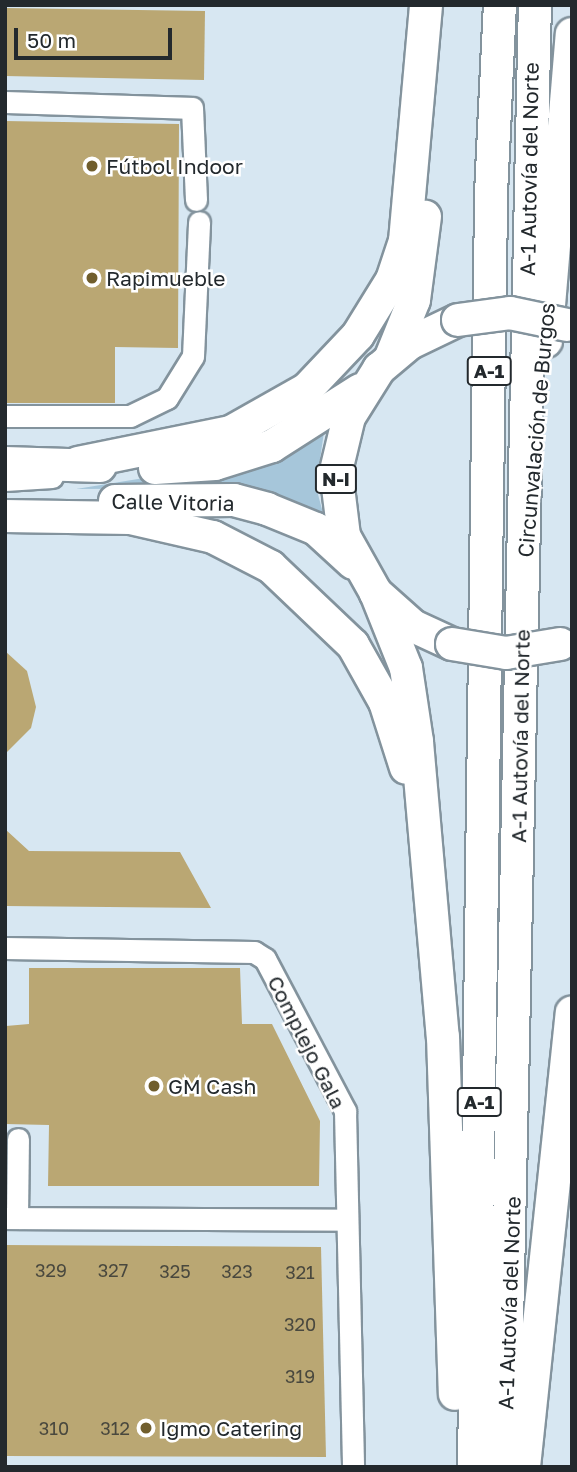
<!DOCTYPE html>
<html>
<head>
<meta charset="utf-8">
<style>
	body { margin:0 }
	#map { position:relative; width:577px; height:1472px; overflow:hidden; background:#d7e7f2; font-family:"Golos Text",sans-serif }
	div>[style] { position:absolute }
	.green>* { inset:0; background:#a6c6da }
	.building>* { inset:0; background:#baa773 }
	.roads { filter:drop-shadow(2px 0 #83939d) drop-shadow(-2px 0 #83939d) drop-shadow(0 2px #83939d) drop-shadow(0 -2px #83939d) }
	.minor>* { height:21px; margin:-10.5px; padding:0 10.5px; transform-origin:10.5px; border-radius:10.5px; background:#fff }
	.highway>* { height:32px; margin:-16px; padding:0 16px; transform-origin:16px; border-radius:16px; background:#fff }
	.bridges { filter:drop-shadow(2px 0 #83939d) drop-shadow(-2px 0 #83939d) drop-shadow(0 2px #83939d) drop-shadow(0 -2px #83939d) }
	.highway-bridge>* { height:32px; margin:-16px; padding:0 16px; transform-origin:16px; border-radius:16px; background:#fff }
	.dots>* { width:19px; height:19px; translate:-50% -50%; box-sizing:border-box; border:4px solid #fff; border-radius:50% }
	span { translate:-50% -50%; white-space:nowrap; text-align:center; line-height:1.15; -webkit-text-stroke:5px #fff; paint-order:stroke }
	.number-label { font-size:18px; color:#49483e }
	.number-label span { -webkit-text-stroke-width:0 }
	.shield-label span { padding:2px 5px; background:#fff; border:2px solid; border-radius:5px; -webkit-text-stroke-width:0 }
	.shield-label { font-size:19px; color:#23292d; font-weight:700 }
	.poi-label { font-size:21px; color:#23292d }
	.left { translate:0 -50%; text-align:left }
	.street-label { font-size:21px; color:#23292d }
	.frame { position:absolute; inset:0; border:7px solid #23292d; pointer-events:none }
	.scale { position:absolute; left:14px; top:28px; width:158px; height:32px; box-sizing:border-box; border:4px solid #23292d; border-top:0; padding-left:9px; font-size:21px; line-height:24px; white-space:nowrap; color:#23292d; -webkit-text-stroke:5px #fff; paint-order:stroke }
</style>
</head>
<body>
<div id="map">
	<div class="green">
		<i style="clip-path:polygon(324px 432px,316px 487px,323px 513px,246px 488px,76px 489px,281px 456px)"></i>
	</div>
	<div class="building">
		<i style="clip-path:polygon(5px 8px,205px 11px,204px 80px,5px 76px)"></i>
		<i style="clip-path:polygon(5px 121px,179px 124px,178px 348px,115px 347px,115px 403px,5px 403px)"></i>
		<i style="clip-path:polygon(5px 651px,27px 671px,36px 707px,31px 728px,5px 754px)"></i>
		<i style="clip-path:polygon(5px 829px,29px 851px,180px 852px,211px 908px,5px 906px)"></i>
		<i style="clip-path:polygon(29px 968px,240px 968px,242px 1024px,272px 1024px,320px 1121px,319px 1186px,48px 1186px,49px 1125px,5px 1124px,6px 1026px,29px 1024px)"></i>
		<i style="clip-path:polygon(5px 1245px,321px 1247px,326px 1457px,5px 1456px)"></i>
	</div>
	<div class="roads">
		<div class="minor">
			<i style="left:5px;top:102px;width:187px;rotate:1.8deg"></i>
			<i style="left:192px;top:108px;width:92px;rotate:87.5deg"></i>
			<i style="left:5px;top:416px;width:125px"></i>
			<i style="left:130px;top:416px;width:41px;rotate:-25.9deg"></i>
			<i style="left:167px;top:398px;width:49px;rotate:-58.2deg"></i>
			<i style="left:193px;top:356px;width:134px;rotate:-87.4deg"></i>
			<i style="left:5px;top:480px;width:47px;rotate:-3.7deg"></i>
			<i style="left:5px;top:948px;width:249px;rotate:0.9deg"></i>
			<i style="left:254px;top:952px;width:13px;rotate:32deg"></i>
			<i style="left:265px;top:959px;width:172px;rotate:62.2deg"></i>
			<i style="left:345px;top:1111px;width:356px;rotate:88.7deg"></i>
			<i style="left:5px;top:1218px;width:342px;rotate:0.3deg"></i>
			<i style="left:17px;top:1218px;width:79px;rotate:-89.3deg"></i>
		</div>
		<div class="highway">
			<i style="left:546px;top:341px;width:308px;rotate:-85.2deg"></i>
			<i style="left:391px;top:357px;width:61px;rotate:-68deg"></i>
			<i style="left:414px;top:300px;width:84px;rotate:-82.5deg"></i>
			<i style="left:5px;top:463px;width:95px;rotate:1.8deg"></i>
			<i style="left:78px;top:463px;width:156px;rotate:-11.5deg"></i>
			<i style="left:231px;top:432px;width:87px;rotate:-29.5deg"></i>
			<i style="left:307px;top:389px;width:74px;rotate:-46.6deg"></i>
			<i style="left:358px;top:335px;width:65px;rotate:-58.3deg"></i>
			<i style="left:392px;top:280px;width:41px;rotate:-71.6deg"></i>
			<i style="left:405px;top:241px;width:237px;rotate:-84.9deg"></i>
			<i style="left:155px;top:468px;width:60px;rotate:-3.8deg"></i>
			<i style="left:215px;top:464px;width:60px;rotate:-17.5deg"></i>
			<i style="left:272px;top:446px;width:104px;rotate:-32.5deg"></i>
			<i style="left:115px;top:501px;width:119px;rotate:-0.5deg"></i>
			<i style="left:234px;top:500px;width:34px;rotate:15deg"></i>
			<i style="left:267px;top:509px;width:53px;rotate:22.2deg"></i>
			<i style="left:316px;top:529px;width:50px;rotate:42.6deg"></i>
			<i style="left:5px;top:516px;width:125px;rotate:0.9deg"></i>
			<i style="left:130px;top:518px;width:85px;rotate:12.9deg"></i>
			<i style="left:213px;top:537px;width:65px;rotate:27.3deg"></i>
			<i style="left:271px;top:567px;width:113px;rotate:43.6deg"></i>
			<i style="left:353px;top:645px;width:65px;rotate:60.7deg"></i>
			<i style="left:385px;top:702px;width:69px;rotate:72.3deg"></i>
			<i style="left:376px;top:593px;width:81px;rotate:68.2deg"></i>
			<i style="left:406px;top:668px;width:75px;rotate:81.5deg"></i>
			<i style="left:417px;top:742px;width:296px;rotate:85deg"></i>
			<i style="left:443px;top:1037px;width:357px;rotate:88.1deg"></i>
			<i style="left:452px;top:644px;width:43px;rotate:-155.2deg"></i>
			<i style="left:413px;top:626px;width:50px;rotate:-138.3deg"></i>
			<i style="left:376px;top:593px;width:65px;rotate:-119.3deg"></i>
			<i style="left:344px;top:536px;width:65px;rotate:-97deg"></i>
			<i style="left:336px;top:471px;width:56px;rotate:-76.5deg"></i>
			<i style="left:349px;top:417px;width:57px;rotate:-58deg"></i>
			<i style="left:379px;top:369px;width:40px;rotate:-40deg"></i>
			<i style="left:410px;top:343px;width:53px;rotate:-25.6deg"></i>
			<i style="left:474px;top:1467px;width:1273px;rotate:-89.23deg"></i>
			<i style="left:491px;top:194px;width:189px;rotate:-87.3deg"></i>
			<i style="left:504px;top:1467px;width:1462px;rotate:-88.79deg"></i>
			<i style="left:524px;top:1467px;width:457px;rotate:-84deg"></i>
		</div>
	</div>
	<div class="bridges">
		<div class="highway-bridge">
			<i style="left:458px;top:320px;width:52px;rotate:-7.7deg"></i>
			<i style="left:510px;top:313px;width:58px;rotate:11.9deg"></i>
			<i style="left:452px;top:644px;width:55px;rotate:9.5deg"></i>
			<i style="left:506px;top:653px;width:55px;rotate:-9.5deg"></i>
		</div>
	</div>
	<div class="dots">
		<i style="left:92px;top:166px;background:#705e2d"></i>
		<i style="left:92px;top:278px;background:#705e2d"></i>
		<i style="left:154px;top:1086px;background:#705e2d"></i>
		<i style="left:146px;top:1428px;background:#705e2d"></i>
	</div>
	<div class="number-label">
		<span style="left:51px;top:1270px">329</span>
		<span style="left:113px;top:1270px">327</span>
		<span style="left:175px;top:1271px">325</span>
		<span style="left:237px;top:1271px">323</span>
		<span style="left:300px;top:1272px">321</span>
		<span style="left:300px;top:1324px">320</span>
		<span style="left:300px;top:1376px">319</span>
		<span style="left:54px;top:1428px">310</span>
		<span style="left:115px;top:1428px">312</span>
	</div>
	<div class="shield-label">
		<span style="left:489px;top:371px">A-1</span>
		<span style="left:336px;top:479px">N-I</span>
		<span style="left:479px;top:1102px">A-1</span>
	</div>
	<div class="poi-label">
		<span class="left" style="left:106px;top:166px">Fútbol Indoor</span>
		<span class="left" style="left:106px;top:278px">Rapimueble</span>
		<span class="left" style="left:168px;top:1086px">GM Cash</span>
		<span class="left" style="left:160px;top:1428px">Igmo Catering</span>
	</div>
	<div class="street-label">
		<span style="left:529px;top:169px;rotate:-89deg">A-1 Autovía del Norte</span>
		<span style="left:536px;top:430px;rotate:-85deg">Circunvalación de Burgos</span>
		<span style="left:173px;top:502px;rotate:1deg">Calle Vitoria</span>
		<span style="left:520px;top:736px;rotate:-89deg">A-1 Autovía del Norte</span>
		<span style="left:307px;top:1042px;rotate:63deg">Complejo Gala</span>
		<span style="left:509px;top:1303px;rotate:-88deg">A-1 Autovía del Norte</span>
	</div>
	<div class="frame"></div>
	<div class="scale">50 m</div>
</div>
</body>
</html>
